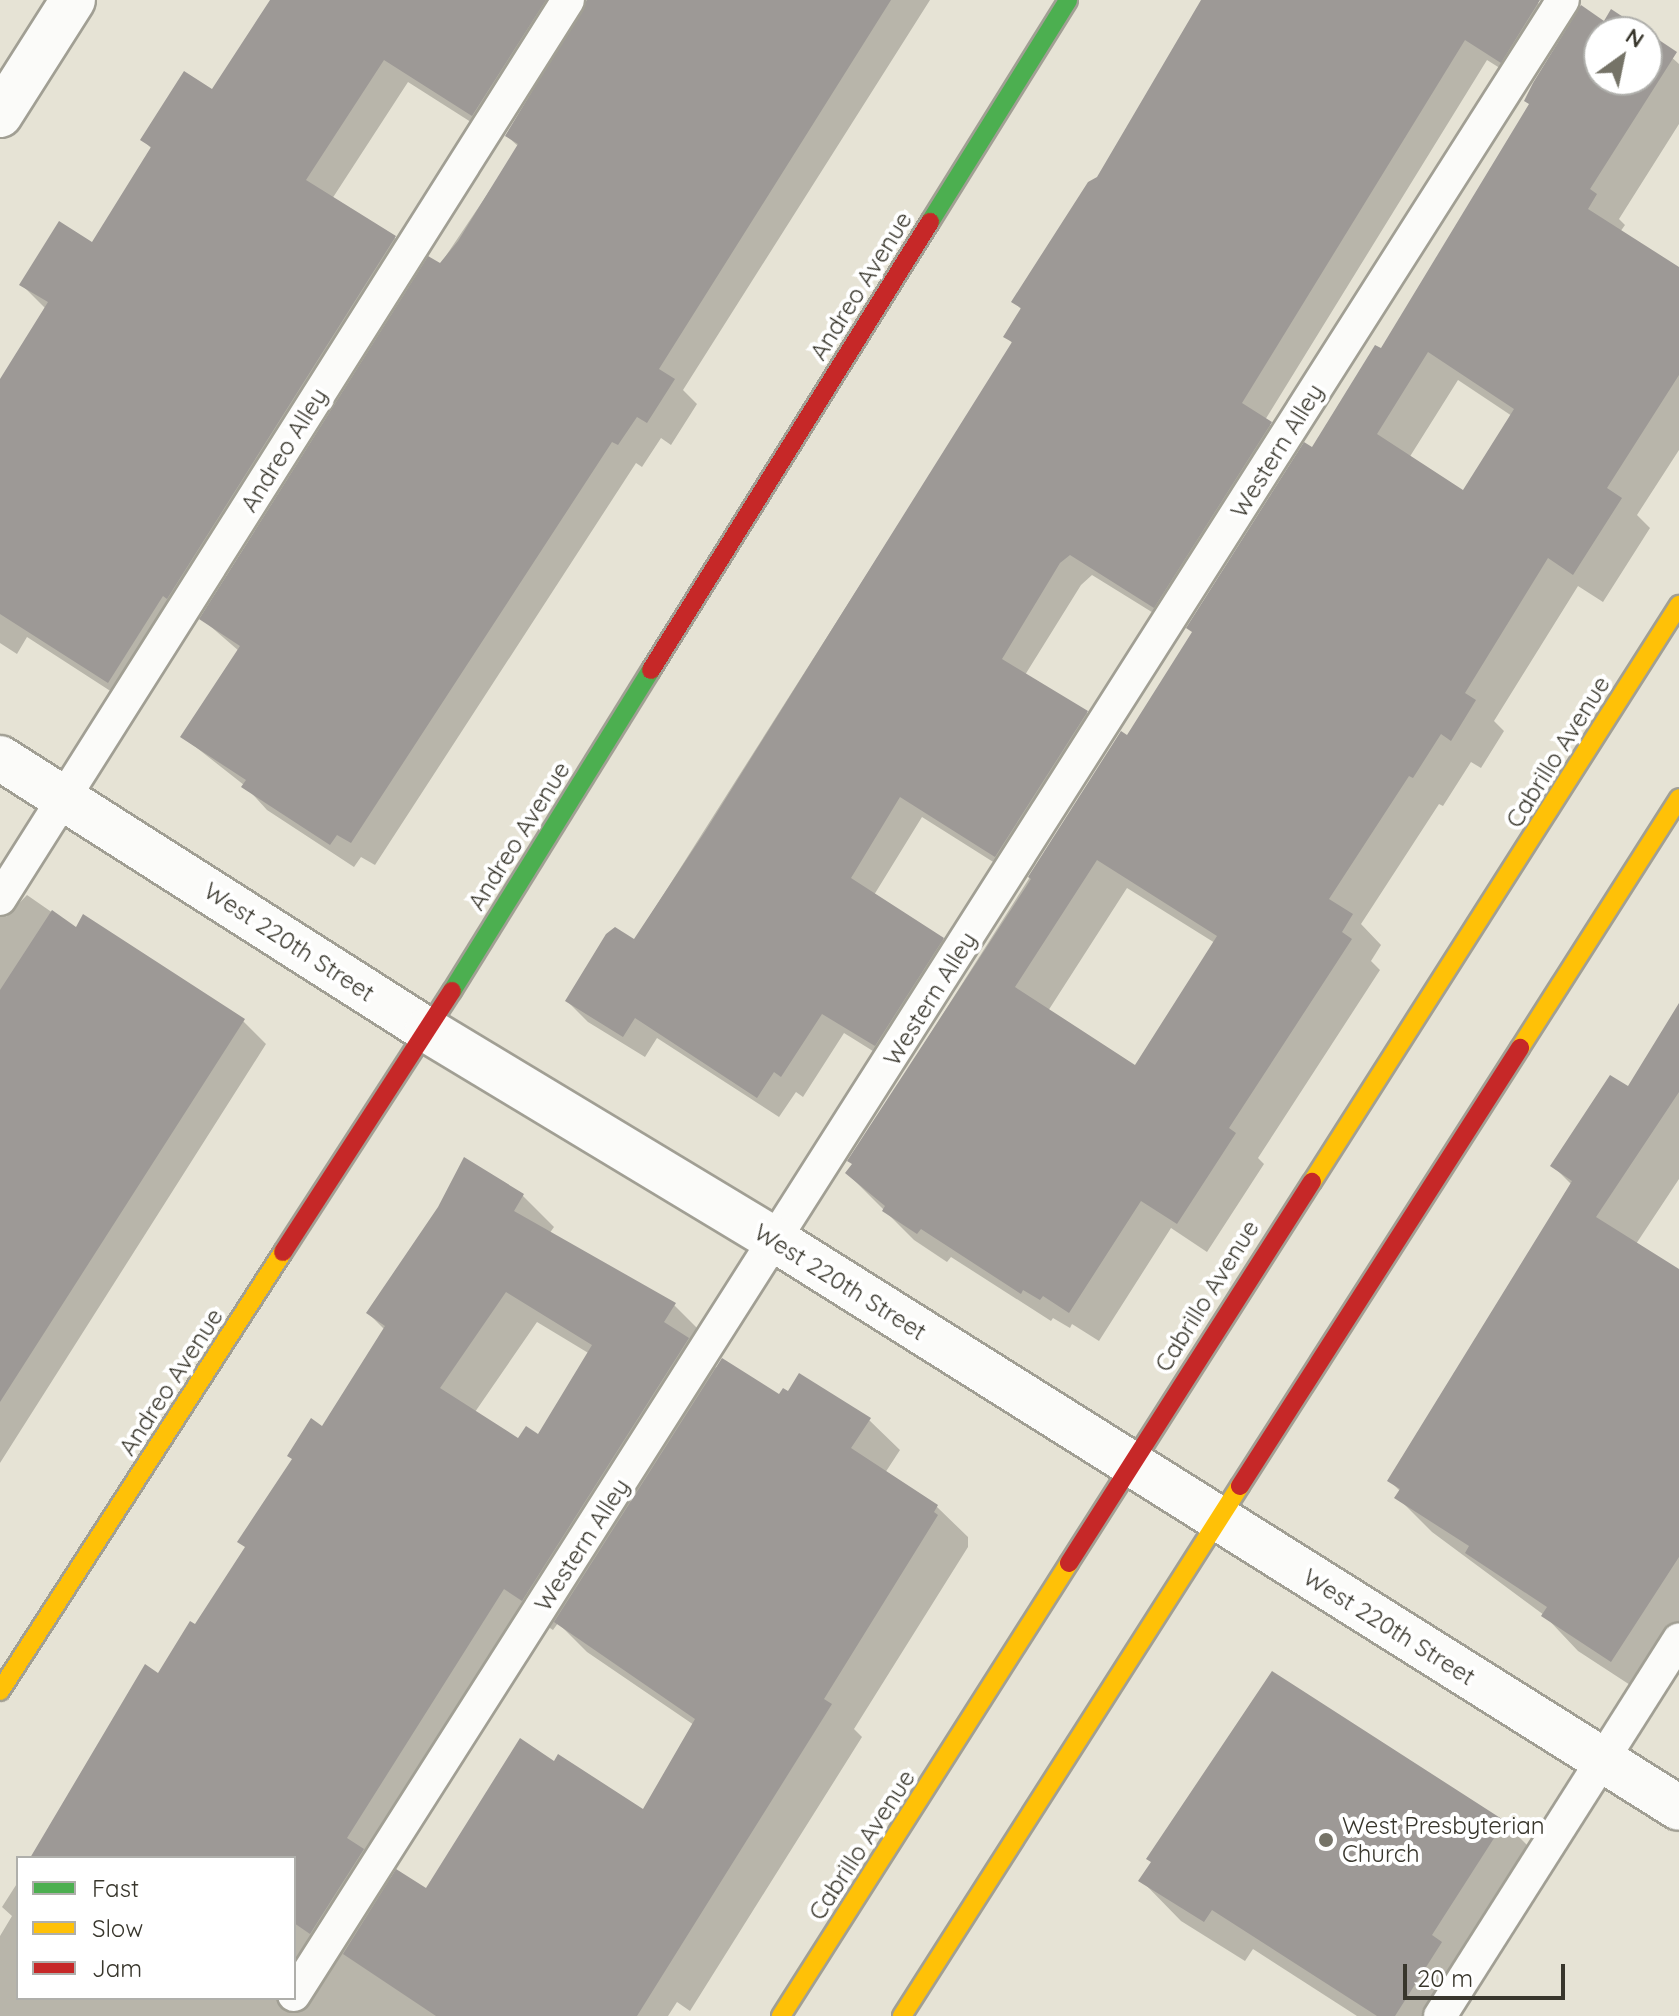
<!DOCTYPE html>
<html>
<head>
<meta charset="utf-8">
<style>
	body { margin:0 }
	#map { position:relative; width:1679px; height:2016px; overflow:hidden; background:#e6e3d5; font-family:Quicksand,sans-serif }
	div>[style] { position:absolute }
	.shadow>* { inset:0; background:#0003 }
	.building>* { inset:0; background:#9d9996 }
	.roads { filter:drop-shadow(2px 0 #a19f94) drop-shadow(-2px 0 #a19f94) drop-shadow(0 2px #a19f94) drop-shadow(0 -2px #a19f94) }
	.lane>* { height:32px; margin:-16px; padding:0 16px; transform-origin:16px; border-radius:16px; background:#fbfbf9 }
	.street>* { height:44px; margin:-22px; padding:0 22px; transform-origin:22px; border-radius:22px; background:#fbfbf9 }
	.fast>* { height:18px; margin:-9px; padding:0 9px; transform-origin:9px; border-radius:9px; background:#4caf50 }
	.slow>* { height:18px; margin:-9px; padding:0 9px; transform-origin:9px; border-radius:9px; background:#ffc107 }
	.jam>* { height:18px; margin:-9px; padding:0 9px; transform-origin:9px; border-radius:9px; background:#c62828 }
	.dots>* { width:22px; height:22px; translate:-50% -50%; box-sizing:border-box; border:4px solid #fff; border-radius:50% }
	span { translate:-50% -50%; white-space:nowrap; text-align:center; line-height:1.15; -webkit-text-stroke:8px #fff; paint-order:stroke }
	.street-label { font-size:24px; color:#38362c }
	.poi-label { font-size:24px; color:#38362c }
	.left { translate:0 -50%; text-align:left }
	.legend { position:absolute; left:16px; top:1856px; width:280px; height:144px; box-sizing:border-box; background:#fff; border:2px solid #afafab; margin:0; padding:10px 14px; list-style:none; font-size:24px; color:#38362c }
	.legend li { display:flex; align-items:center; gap:16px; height:40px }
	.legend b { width:40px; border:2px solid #afafab }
	.north { position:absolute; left:1583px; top:16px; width:80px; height:80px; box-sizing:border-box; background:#fff; border:2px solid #afafab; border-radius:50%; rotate:33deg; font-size:22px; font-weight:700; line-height:32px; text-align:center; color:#38362c }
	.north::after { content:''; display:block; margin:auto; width:28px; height:36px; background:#757367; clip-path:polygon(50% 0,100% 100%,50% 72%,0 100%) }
	.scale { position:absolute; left:1403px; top:1964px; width:162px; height:36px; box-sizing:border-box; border:4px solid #38362c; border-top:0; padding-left:10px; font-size:24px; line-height:28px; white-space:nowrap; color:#38362c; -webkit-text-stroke:6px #fff; paint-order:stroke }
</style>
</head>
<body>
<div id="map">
	<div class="shadow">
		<i style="clip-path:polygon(272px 0,930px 0,683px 390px,697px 404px,671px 445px,661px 438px,642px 467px,636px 463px,375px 865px,361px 857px,354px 867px,267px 810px,244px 785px,183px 737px,239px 651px,202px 619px,519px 147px,507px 136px,587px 3px,575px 13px,496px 138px,408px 82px,332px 199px,395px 238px,418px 261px,132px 705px,27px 637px,17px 654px,0 643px,0 383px,46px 309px,22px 285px,93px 244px,152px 149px,143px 140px,213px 92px)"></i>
		<i style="clip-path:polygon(1233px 0,1535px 0,1560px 24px,1522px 82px,1487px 60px,1265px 420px,1292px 445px,1176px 627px,1092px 575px,1081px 585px,1025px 675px,1087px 713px,1108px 734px,1017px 877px,922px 817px,874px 895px,943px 940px,964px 961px,897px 1066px,844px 1033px,803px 1097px,796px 1092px,779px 1117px,657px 1038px,645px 1057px,588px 1022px,567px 1001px,634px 941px,1013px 344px,1006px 336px,1022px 310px,1014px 302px,1098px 179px)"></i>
		<i style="clip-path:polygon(evenodd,1605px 23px,1643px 32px,1599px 32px,1599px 80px,1647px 80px,1647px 35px,1679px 64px,1679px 124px,1619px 219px,1625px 225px,1620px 232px,1679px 268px,1679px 450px,1637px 515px,1650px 528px,1603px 602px,1578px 586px,1494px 721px,1504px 731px,1481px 768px,1471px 762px,1443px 806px,1439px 804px,1361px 924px,1381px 945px,1371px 961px,1380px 970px,1258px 1158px,1264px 1164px,1207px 1252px,1171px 1228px,1099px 1341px,1072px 1324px,1070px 1328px,1053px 1318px,1051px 1321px,951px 1257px,947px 1262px,914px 1240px,847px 1173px,854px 1164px,850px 1160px,1121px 734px,1128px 738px,1313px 450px,1605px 23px,1458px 380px,1512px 416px,1463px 493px,1409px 458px,1458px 380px,1605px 23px,1127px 888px,1215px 943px,1135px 1067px,1048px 1011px,1127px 888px)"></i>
		<i style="clip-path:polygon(0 878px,17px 896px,6px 917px,27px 895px,76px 929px,243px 1021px,266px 1044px,0 1463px)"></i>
		<i style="clip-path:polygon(1679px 1025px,1679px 1179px,1636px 1244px,1679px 1272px,1679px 1646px,1647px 1696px,1578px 1651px,1544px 1615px,1432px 1532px,1397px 1497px,1401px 1492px,1390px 1481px,1572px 1185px,1553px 1166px,1628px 1089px)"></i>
		<i style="clip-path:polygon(evenodd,465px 1160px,523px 1196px,554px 1227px,549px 1234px,674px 1305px,705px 1336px,697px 1348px,717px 1369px,779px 1397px,869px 1420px,900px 1450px,885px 1473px,937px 1507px,968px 1537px,968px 1547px,854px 1729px,862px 1737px,690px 2011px,677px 2002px,668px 2016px,0 2016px,0 1936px,12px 1916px,2px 1907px,18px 1882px,18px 1998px,294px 1998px,294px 1858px,34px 1858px,195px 1627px,385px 1330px,368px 1313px,440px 1208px,465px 1160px,537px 1322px,590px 1354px,539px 1436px,519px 1441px,475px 1412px,537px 1322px,465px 1160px,536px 1619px,553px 1630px,558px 1623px,587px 1652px,694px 1725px,643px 1811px,555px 1763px,426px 1891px,392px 1880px,379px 1866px,536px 1619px)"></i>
		<i style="clip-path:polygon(1504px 1822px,1544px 1862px,1472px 1975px,1481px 1984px,1460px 2016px,1357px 2016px,1253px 1949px,1245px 1961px,1181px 1921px,1141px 1880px,1153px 1862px)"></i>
	</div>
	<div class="building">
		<i style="clip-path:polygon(270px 0,546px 0,472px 116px,384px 60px,306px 180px,396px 236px,167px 599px,163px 596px,108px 683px,0 614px,0 379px,48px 302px,19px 285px,59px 221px,92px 242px,151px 147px,140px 140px,184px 71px,212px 89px)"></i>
		<i style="clip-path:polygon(587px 0,891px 0,659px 369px,675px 379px,647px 423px,637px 417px,618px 445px,612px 442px,351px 843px,337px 835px,330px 845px,241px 787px,246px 780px,180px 737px,240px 646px,199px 619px,428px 256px,440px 263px,458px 241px,518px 144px,505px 136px)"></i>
		<i style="clip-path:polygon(1201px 0,1540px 0,1501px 63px,1465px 40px,1242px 403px,1272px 422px,1154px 608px,1070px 555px,1060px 563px,1002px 659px,1088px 711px,995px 857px,900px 797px,851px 878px,944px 938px,875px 1046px,822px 1014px,781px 1077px,774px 1072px,757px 1098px,635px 1018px,623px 1037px,565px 1001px,606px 934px,615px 927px,634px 939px,706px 830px,1012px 342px,1003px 337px,1021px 308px,1011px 302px,1088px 182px,1097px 177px)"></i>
		<i style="clip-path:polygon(evenodd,1581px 5px,1604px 21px,1611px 9px,1646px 32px,1599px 32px,1599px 80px,1647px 80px,1647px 32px,1677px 52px,1590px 189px,1597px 194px,1588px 209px,1679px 267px,1679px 375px,1607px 488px,1622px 498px,1573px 575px,1548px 558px,1465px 693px,1476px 700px,1451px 741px,1441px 734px,1413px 778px,1409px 776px,1329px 899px,1353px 914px,1342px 932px,1352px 939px,1229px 1128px,1236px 1133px,1177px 1224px,1141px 1201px,1069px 1313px,1043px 1296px,1040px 1300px,1023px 1290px,1021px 1294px,921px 1229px,917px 1234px,882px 1211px,885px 1206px,845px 1173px,852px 1164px,847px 1161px,1031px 879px,1028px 877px,1121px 731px,1127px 735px,1192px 632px,1186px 628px,1304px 442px,1312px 447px,1375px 345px,1381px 348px,1529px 104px,1524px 101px,1533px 83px,1581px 5px,1428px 352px,1514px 409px,1463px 490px,1377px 434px,1428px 352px,1581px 5px,1097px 860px,1217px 936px,1135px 1065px,1015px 987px,1097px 860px)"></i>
		<i style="clip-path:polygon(52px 910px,76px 927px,83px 914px,245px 1019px,0 1402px,0 990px)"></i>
		<i style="clip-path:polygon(1679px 1003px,1679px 1092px,1596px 1217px,1679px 1269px,1679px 1557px,1611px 1662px,1541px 1616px,1547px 1607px,1465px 1553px,1469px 1546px,1394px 1498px,1400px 1489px,1387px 1481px,1572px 1181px,1550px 1166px,1610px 1075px,1628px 1086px)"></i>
		<i style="clip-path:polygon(evenodd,464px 1157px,524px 1194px,514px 1211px,676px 1303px,664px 1322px,689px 1338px,522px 1601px,504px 1589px,347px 1838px,364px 1849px,310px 1934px,294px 1923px,294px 1858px,30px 1858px,145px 1664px,158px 1673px,190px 1621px,195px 1624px,245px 1547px,237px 1542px,292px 1459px,287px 1456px,311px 1418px,322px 1426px,385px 1326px,366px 1313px,438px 1207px,464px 1157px,506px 1292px,592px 1345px,538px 1434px,526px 1426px,518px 1438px,440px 1388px,506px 1292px)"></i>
		<i style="clip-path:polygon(722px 1358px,779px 1394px,783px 1388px,788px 1391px,799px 1373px,871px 1418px,851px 1448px,938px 1505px,934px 1512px,938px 1515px,824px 1699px,832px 1704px,637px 2016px,436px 2016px,343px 1954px,396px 1869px,426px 1888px,520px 1738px,554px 1761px,558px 1754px,643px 1809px,695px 1719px,554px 1622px)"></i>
		<i style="clip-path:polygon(1272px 1671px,1505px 1821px,1432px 1935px,1442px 1942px,1395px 2016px,1377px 2016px,1212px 1910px,1204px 1922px,1138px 1881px,1151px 1862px,1146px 1859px)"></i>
	</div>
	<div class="roads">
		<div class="lane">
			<i style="left:0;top:899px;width:1063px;rotate:-57.71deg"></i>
			<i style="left:294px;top:1995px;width:2364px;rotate:-57.54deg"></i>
			<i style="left:1440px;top:2016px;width:446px;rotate:-57.6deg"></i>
		</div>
		<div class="street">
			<i style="left:0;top:115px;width:136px;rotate:-57.6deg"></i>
			<i style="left:0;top:758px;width:506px;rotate:32.5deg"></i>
			<i style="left:427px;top:1030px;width:409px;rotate:31.1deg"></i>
			<i style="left:777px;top:1241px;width:1065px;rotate:32.15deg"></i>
		</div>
		<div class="fast">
			<i style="left:930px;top:222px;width:261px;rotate:-58.1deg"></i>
			<i style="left:452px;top:991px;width:378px;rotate:-58.2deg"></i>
		</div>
		<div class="slow">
			<i style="left:1520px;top:1048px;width:296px;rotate:-57.5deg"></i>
			<i style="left:1312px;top:1182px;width:684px;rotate:-57.54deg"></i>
			<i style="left:0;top:1691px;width:522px;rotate:-57.19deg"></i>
			<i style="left:781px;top:2016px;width:537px;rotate:-57.55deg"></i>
			<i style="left:902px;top:2016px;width:629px;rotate:-57.47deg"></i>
		</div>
		<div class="jam">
			<i style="left:651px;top:670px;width:528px;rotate:-58.09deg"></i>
			<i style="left:283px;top:1252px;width:311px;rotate:-57.1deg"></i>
			<i style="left:1240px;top:1486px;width:520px;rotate:-57.41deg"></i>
			<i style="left:1069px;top:1563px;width:452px;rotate:-57.5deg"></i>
		</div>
	</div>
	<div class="dots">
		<i style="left:1326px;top:1840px;background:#757367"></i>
	</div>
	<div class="street-label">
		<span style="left:861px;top:286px;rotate:-58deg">Andreo Avenue</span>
		<span style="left:284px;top:450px;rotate:-58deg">Andreo Alley</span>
		<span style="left:1277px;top:451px;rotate:-58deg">Western Alley</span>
		<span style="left:1558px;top:752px;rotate:-58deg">Cabrillo Avenue</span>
		<span style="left:519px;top:836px;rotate:-58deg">Andreo Avenue</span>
		<span style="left:289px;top:942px;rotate:33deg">West 220th Street</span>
		<span style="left:930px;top:999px;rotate:-58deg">Western Alley</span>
		<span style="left:840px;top:1282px;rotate:32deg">West 220th Street</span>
		<span style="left:1207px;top:1296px;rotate:-58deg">Cabrillo Avenue</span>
		<span style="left:171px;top:1382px;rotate:-57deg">Andreo Avenue</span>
		<span style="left:582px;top:1545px;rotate:-57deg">Western Alley</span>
		<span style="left:1389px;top:1627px;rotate:32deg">West 220th Street</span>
		<span style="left:862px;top:1845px;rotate:-57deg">Cabrillo Avenue</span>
	</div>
	<div class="poi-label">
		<span class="left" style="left:1342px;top:1840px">West Presbyterian<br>Church</span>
	</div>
	<ul class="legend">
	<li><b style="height:10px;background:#4caf50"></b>Fast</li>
	<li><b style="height:10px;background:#ffc107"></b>Slow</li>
	<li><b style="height:10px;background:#c62828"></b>Jam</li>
	</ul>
	<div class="north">N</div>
	<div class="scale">20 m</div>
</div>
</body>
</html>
